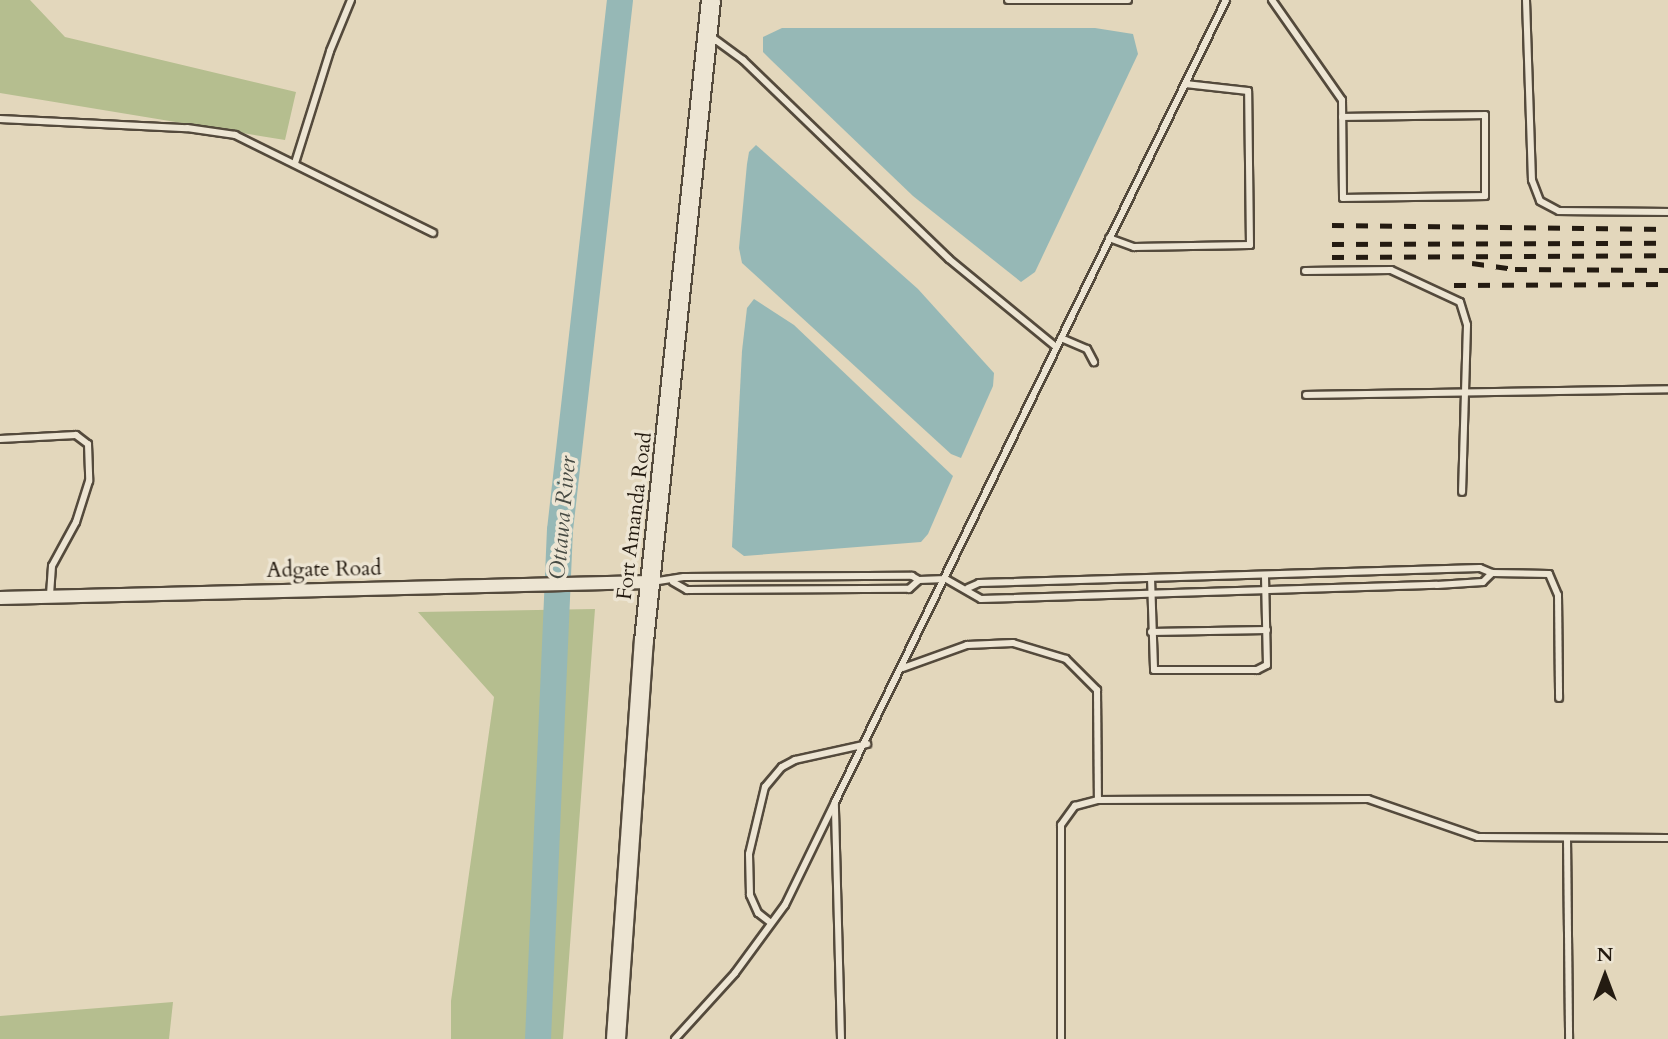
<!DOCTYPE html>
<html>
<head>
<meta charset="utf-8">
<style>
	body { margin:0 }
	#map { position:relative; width:1668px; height:1039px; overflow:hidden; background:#e3d7bc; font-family:Cardo,serif }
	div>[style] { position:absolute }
	.green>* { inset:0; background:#b5be8f }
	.water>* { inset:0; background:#96b8b6 }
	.river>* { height:26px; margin:-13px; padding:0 13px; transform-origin:13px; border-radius:13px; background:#96b8b6 }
	.roads { filter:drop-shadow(2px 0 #544a3c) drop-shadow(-2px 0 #544a3c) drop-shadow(0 2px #544a3c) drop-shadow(0 -2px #544a3c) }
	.lane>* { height:6px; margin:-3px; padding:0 3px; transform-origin:3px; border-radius:3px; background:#ede5d3 }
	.street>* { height:12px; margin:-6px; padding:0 6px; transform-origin:6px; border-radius:6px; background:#ede5d3 }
	.secondary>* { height:18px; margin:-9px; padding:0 9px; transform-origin:9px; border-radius:9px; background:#ede5d3 }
	.rail>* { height:4.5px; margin-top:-2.25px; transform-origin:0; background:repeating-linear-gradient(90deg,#241b11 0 12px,transparent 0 24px) }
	span { translate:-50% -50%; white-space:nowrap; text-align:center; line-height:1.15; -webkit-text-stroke:7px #ede5d3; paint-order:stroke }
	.street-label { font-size:21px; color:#241b11 }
	.water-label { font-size:23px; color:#464a43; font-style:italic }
	.north { position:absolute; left:1570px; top:941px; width:70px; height:70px; -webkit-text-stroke:5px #ede5d3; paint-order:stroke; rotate:0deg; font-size:19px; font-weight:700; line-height:28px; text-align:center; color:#241b11 }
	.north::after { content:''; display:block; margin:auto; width:24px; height:32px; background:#241b11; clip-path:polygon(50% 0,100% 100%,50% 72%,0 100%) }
</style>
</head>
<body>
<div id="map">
	<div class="green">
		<i style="clip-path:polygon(0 0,30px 0,65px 37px,296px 92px,285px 140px,0 93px)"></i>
		<i style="clip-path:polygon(595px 609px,563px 1039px,451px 1039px,451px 1001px,494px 697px,418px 612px)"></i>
		<i style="clip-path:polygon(173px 1002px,169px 1039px,0 1039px,0 1016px)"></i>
	</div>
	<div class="water">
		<i style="clip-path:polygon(782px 28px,1095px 28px,1133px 34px,1138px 54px,1035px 272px,1021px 282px,913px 196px,771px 60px,763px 52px,763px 37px)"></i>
		<i style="clip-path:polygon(756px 145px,918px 289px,994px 373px,993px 386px,961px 458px,951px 454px,742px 263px,739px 248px,747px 164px,749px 152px)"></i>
		<i style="clip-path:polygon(754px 299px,794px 325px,953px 476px,928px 534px,921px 542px,744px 556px,732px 547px,742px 351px,747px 308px)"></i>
	</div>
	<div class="river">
		<i style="left:538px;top:1039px;width:509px;rotate:-87.53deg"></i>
		<i style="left:560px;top:530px;width:533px;rotate:-83.54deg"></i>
	</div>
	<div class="roads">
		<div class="lane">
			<i style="left:1008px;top:0;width:120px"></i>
			<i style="left:1272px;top:0;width:122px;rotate:55deg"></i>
			<i style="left:1342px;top:100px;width:98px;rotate:89.4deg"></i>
			<i style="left:1343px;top:198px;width:142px;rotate:-0.8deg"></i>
			<i style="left:1485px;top:196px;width:81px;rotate:-90deg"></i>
			<i style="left:1485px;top:115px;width:143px;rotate:179.2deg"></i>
			<i style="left:1526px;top:0;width:180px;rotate:88.1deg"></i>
			<i style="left:1532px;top:180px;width:22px;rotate:69deg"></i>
			<i style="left:1540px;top:201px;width:21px;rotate:28deg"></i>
			<i style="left:1559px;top:211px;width:109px;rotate:0.5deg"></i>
			<i style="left:709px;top:35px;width:42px;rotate:36.3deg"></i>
			<i style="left:743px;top:60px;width:286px;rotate:44deg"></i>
			<i style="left:949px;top:259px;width:139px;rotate:39.4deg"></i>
			<i style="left:0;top:119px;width:187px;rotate:2.8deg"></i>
			<i style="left:187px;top:128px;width:49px;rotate:8.3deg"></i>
			<i style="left:235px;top:135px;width:221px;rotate:26.3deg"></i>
			<i style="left:295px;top:163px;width:117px;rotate:-72.6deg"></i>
			<i style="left:330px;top:51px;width:55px;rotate:-67.6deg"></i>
			<i style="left:1109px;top:238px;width:27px;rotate:20deg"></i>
			<i style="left:1134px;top:247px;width:116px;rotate:-1deg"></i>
			<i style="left:1250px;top:245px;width:154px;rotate:-90.7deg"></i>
			<i style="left:1248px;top:91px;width:63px;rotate:-173.7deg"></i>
			<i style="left:1305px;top:271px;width:86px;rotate:-0.7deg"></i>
			<i style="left:1391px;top:270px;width:76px;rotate:24.9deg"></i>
			<i style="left:1460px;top:302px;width:24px;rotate:73deg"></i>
			<i style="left:1467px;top:325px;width:167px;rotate:91.7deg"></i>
			<i style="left:1061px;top:338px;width:28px;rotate:23deg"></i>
			<i style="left:1087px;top:349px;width:15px;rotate:62deg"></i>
			<i style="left:1306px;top:395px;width:362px;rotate:-0.9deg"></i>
			<i style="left:0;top:439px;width:76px;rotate:-3deg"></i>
			<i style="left:76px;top:435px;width:15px;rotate:37deg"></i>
			<i style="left:88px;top:444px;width:37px;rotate:88deg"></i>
			<i style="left:89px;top:481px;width:43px;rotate:107.6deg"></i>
			<i style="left:76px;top:522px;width:50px;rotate:118.6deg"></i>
			<i style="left:52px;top:566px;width:31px;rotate:94deg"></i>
			<i style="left:1151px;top:578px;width:92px;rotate:88.1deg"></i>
			<i style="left:1154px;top:670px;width:103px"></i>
			<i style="left:1257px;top:670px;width:11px;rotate:-27deg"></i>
			<i style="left:1267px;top:665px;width:90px;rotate:-91.3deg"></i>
			<i style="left:652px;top:582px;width:32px;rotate:-9deg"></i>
			<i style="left:684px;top:577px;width:228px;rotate:-0.3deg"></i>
			<i style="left:912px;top:576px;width:8px;rotate:30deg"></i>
			<i style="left:919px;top:580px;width:27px;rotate:-2deg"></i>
			<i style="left:946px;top:579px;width:40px;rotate:29.7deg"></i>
			<i style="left:981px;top:599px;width:456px;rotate:-1.8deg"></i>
			<i style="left:1437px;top:585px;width:46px;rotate:-3.7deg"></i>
			<i style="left:1483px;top:582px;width:13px;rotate:-45deg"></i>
			<i style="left:673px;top:582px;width:16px;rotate:30deg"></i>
			<i style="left:687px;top:590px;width:222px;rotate:-0.3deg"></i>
			<i style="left:909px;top:589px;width:13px;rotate:-42deg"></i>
			<i style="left:968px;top:588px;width:12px;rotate:-24deg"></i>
			<i style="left:979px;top:583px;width:501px;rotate:-1.71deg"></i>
			<i style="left:1480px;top:568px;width:13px;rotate:23deg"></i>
			<i style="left:1492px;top:573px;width:57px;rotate:1deg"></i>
			<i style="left:1549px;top:574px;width:23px;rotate:67deg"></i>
			<i style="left:1558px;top:595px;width:103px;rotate:89.4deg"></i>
			<i style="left:1151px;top:632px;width:116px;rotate:-1deg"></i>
			<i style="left:903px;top:668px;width:68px;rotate:-19.8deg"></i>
			<i style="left:967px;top:645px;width:46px;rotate:-2.5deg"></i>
			<i style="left:1013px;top:643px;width:55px;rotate:16.8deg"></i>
			<i style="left:1066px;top:659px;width:44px;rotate:45deg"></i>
			<i style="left:1097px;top:690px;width:110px;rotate:89.5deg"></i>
			<i style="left:1098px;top:800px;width:270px;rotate:-0.2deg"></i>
			<i style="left:1368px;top:799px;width:116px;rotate:19.1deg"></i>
			<i style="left:1478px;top:837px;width:190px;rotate:0.3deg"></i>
			<i style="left:1567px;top:838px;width:201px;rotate:89.4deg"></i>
			<i style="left:771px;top:923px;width:16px;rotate:-142deg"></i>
			<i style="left:758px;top:913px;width:20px;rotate:-114deg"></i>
			<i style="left:750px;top:895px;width:41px;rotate:-91.4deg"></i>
			<i style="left:749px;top:854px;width:69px;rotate:-76.6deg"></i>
			<i style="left:765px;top:787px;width:26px;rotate:-50deg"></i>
			<i style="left:782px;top:767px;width:15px;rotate:-28deg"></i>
			<i style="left:795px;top:760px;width:74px;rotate:-12.5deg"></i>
			<i style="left:675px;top:1039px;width:89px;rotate:-47.7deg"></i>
			<i style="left:735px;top:973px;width:84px;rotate:-53.7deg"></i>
			<i style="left:785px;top:905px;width:112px;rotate:-64.1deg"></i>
			<i style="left:841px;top:1039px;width:237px;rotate:-91.5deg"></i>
			<i style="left:835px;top:802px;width:892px;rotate:-64.01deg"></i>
			<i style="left:1061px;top:1039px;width:214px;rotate:-90deg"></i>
			<i style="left:1061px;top:825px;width:24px;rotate:-54deg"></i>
			<i style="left:1075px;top:806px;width:24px;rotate:-15deg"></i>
		</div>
		<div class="street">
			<i style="left:0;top:598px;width:649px;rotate:-1.41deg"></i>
		</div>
		<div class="secondary">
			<i style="left:616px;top:1039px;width:399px;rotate:-86deg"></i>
			<i style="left:644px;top:641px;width:644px;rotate:-84.03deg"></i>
		</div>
	</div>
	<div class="rail">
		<i style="left:1332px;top:225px;width:336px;rotate:0.7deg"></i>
		<i style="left:1332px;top:244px;width:336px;rotate:-0.2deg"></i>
		<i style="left:1332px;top:257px;width:336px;rotate:-0.3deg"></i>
		<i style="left:1472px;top:263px;width:43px;rotate:7.9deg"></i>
		<i style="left:1515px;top:269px;width:153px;rotate:0.4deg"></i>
		<i style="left:1454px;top:285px;width:214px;rotate:-0.3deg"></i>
	</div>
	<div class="street-label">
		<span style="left:635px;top:516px;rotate:-83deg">Fort Amanda Road</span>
		<span style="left:324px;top:570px;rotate:-1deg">Adgate Road</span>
	</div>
	<div class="water-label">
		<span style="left:563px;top:518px;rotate:-85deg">Ottawa River</span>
	</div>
	<div class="north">N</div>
</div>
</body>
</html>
